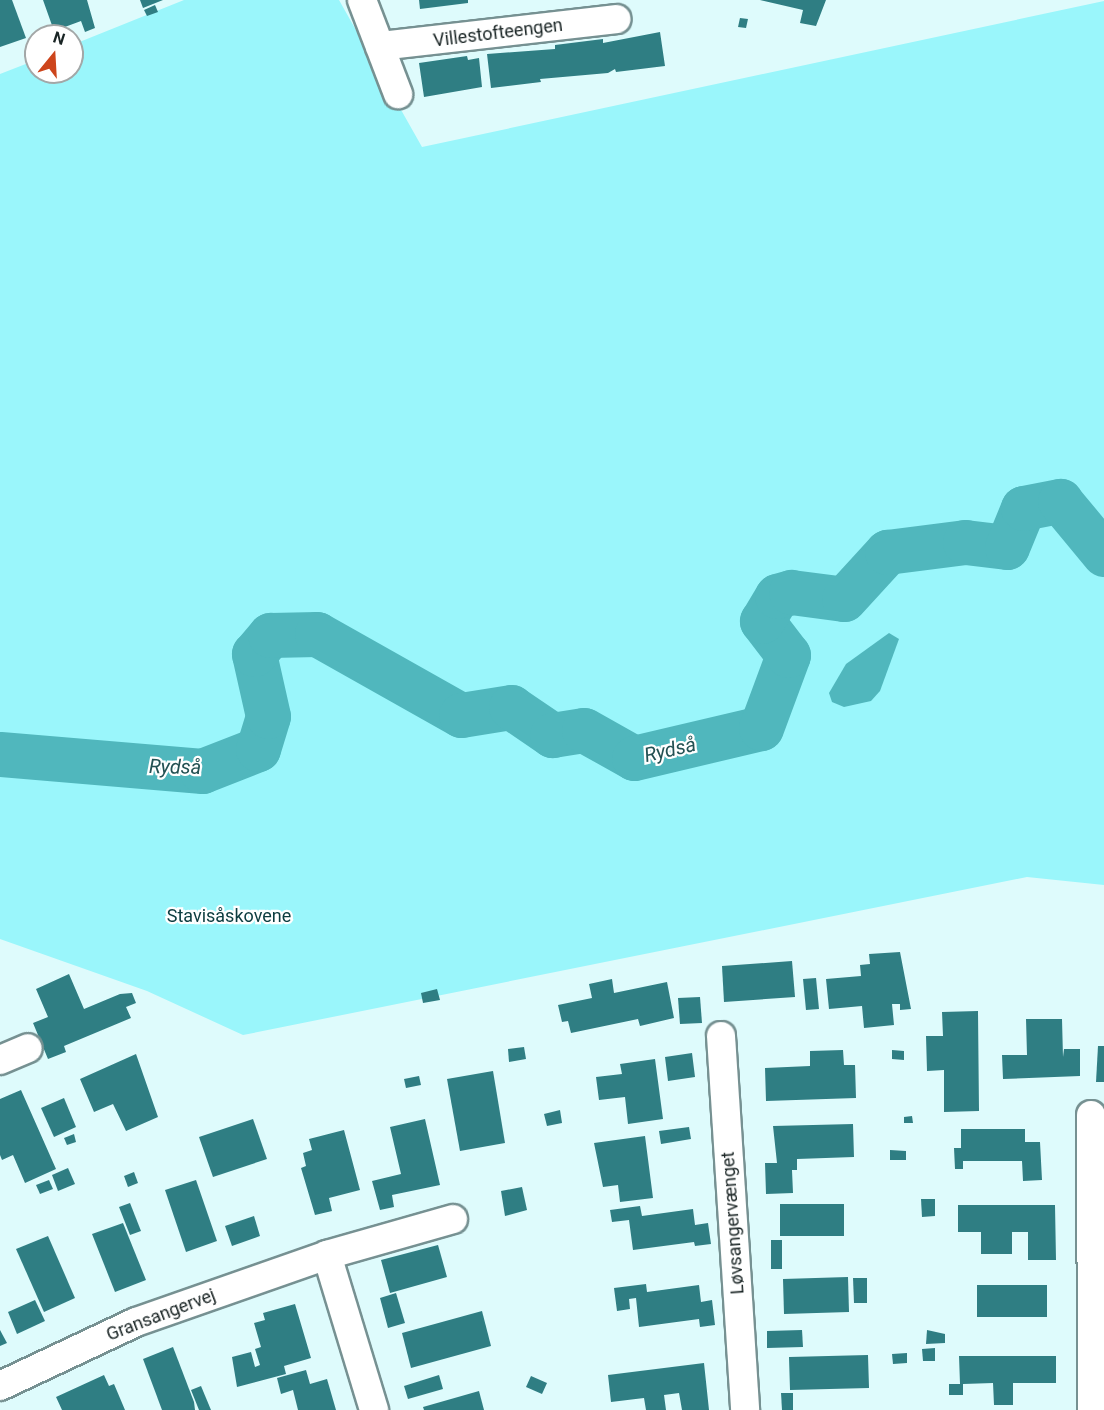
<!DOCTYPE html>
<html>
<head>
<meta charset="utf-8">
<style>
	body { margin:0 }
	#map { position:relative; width:1104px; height:1410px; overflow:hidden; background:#defbfc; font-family:Roboto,sans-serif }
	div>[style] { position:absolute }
	.green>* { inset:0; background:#9af6fb }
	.water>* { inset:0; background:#50b7bd }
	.river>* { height:45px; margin:-22.5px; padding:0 22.5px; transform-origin:22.5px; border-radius:22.5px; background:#50b7bd }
	.building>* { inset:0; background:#2f7e83 }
	.roads { filter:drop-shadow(2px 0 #769192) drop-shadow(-2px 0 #769192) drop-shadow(0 2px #769192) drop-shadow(0 -2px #769192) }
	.street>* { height:28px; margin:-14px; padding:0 14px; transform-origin:14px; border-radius:14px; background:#fff }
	span { translate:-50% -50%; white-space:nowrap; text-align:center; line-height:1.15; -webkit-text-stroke:4.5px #fff; paint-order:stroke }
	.street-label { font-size:18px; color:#192424 }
	.park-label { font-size:18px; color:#0b3c3f }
	.water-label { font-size:20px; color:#235153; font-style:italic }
	.north { position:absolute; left:24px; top:24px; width:60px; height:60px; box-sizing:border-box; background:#fff; border:2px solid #a3a7a7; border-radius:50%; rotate:18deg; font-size:16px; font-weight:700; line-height:24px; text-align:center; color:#192424 }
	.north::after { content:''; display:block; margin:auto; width:21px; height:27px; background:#cd451c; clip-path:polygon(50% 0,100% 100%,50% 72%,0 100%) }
</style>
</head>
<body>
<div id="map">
	<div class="green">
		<i style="clip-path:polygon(184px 0,339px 0,422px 147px,1104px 1px,1104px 885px,1027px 877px,243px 1035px,147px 991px,0 939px,0 74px,36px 60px,36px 72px,72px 72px,72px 45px)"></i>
	</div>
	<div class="water">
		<i style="clip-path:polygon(889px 633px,899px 639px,880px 691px,871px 701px,844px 707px,832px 702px,829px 693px,846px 664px)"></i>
	</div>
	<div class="river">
		<i style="left:0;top:754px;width:203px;rotate:4.8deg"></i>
		<i style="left:202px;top:771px;width:60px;rotate:-21.4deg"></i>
		<i style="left:258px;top:749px;width:34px;rotate:-73deg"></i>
		<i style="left:268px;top:716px;width:64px;rotate:-102.7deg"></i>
		<i style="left:254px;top:654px;width:25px;rotate:-50deg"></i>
		<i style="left:270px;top:635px;width:47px;rotate:-1.2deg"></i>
		<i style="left:317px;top:634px;width:165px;rotate:29.4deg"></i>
		<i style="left:461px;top:715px;width:51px;rotate:-9.1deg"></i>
		<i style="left:511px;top:707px;width:50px;rotate:34.3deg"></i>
		<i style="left:552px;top:735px;width:32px;rotate:-9deg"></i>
		<i style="left:584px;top:730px;width:57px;rotate:29.2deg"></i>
		<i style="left:634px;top:758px;width:130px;rotate:-13.3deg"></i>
		<i style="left:761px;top:728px;width:78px;rotate:-69.7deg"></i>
		<i style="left:788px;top:655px;width:43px;rotate:-127.4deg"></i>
		<i style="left:762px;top:621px;width:29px;rotate:-59deg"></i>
		<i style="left:777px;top:596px;width:15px;rotate:-16deg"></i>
		<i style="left:791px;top:592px;width:53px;rotate:7.5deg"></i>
		<i style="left:844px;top:599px;width:64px;rotate:-47.5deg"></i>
		<i style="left:887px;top:552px;width:79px;rotate:-7.3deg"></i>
		<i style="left:965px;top:542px;width:42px;rotate:6.8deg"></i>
		<i style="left:1007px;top:547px;width:42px;rotate:-67.7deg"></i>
		<i style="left:1023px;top:508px;width:38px;rotate:-11deg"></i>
		<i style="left:1060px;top:501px;width:69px;rotate:50.3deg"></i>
	</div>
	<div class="building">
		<i style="clip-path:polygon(0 0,12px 0,26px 38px,0 47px)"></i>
		<i style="clip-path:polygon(43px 0,87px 0,95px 28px,85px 32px,81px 21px,54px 31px)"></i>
		<i style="clip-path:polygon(140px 0,163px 0,143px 8px)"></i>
		<i style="clip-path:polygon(419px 0,468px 0,468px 3px,420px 9px)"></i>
		<i style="clip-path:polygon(760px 0,826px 0,816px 26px,800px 23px,803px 10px)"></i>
		<i style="clip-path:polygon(155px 5px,158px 12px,147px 16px,144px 10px)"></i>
		<i style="clip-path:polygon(740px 18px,748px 19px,746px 28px,738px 27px)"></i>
		<i style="clip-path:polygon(660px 32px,665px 66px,616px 72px,615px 69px,608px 73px,540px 79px,541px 82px,491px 88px,487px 54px,555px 49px,555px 45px,603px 39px,603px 43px)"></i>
		<i style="clip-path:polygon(35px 50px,36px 61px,30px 63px,27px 53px)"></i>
		<i style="clip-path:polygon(467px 56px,468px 60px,479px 58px,482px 87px,424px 97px,419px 63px)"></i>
		<i style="clip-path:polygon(900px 952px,911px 1009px,900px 1010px,900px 1004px,892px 1004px,894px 1025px,864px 1028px,862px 1006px,829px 1009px,826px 979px,861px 976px,860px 965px,870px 964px,869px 954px)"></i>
		<i style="clip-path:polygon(792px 961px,795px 997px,724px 1002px,722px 966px)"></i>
		<i style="clip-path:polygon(69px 974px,84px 1009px,120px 994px,132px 993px,136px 1003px,126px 1007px,131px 1018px,64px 1046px,66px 1052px,48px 1059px,33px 1023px,48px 1017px,36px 989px)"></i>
		<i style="clip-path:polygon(816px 978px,819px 1009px,806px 1010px,803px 979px)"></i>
		<i style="clip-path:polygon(612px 979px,614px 993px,667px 982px,674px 1018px,640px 1026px,638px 1019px,571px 1033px,568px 1021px,562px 1022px,558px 1005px,592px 998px,589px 984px)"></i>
		<i style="clip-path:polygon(437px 989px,440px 1000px,423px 1003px,421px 993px)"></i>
		<i style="clip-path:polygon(700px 997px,702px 1023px,680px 1024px,678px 998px)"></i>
		<i style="clip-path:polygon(978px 1011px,979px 1111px,944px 1112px,944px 1070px,927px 1071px,926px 1036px,943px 1036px,942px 1012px)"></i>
		<i style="clip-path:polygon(1026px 1019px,1062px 1019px,1063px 1057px,1064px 1049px,1080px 1049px,1080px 1076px,1003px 1079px,1002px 1055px,1027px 1055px)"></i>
		<i style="clip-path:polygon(1098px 1046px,1104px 1046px,1104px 1082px,1096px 1082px)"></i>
		<i style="clip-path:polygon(524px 1047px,526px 1059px,509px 1062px,508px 1049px)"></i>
		<i style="clip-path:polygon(843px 1050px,844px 1065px,855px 1065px,856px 1098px,766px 1101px,765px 1068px,810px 1066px,810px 1051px)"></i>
		<i style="clip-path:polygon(892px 1050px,904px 1051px,904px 1060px,892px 1059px)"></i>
		<i style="clip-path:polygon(692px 1053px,695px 1077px,668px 1081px,665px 1057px)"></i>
		<i style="clip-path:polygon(136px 1054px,158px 1117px,126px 1131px,113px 1104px,94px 1112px,80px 1079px)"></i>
		<i style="clip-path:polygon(655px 1059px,663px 1119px,628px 1124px,625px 1097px,599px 1100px,596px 1077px,622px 1074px,620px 1064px)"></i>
		<i style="clip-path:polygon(493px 1071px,505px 1143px,460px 1151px,447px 1079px)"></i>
		<i style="clip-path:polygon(419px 1076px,421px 1085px,406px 1088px,404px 1079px)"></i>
		<i style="clip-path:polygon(21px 1090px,56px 1169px,25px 1183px,13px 1155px,2px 1160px,0 1155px,0 1099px)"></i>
		<i style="clip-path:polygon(64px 1098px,76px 1127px,54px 1137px,41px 1108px)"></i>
		<i style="clip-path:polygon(560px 1110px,562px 1123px,547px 1126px,544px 1114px)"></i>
		<i style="clip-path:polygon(912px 1116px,913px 1123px,904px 1123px,904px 1117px)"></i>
		<i style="clip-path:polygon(253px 1119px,267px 1159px,213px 1177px,199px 1137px)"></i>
		<i style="clip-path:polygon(425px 1119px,440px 1185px,392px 1195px,394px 1207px,380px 1210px,372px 1181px,401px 1174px,390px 1127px)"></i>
		<i style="clip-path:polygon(853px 1124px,854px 1157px,797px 1159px,797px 1170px,792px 1170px,793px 1193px,766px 1194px,765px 1163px,777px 1163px,773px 1126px)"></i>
		<i style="clip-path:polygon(689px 1127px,691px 1139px,661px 1144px,659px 1131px)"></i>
		<i style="clip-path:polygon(961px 1129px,1025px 1129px,1025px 1142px,1040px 1142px,1042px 1180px,1023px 1181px,1022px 1161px,963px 1161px,963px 1169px,955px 1169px,954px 1148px,961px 1148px)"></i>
		<i style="clip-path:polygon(344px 1130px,360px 1190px,329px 1198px,332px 1211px,315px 1215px,301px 1168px,306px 1166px,303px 1153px,312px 1150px,309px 1139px)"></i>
		<i style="clip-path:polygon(74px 1134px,76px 1142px,67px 1145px,64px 1138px)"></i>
		<i style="clip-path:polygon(645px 1136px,653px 1198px,620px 1202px,618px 1185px,603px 1187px,594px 1143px)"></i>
		<i style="clip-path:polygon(890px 1150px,906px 1151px,906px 1160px,890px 1160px)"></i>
		<i style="clip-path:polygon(68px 1168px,75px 1184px,58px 1191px,52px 1175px)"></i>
		<i style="clip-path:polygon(134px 1172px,138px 1183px,128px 1187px,124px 1176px)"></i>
		<i style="clip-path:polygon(49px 1180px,53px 1189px,40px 1194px,36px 1185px)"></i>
		<i style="clip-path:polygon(196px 1180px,217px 1241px,186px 1252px,165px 1190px)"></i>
		<i style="clip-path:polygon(522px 1187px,527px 1210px,505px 1216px,501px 1191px)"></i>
		<i style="clip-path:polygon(921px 1199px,935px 1199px,935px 1216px,922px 1217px)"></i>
		<i style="clip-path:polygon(130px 1203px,141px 1231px,130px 1235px,119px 1207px)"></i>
		<i style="clip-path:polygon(780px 1204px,844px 1204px,844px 1236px,780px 1236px)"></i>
		<i style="clip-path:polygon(958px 1205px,1055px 1205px,1056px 1260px,1028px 1260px,1028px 1232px,1012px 1232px,1012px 1254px,981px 1254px,981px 1232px,958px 1232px)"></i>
		<i style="clip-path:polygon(640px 1206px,642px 1216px,693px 1209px,695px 1225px,708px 1223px,711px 1244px,695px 1246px,694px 1242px,633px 1250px,629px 1220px,612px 1222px,610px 1210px)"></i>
		<i style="clip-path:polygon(254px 1216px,260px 1236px,232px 1246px,225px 1226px)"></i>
		<i style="clip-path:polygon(123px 1223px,146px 1280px,115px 1292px,92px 1234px)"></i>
		<i style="clip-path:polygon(48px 1236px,75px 1298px,44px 1312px,16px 1249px)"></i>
		<i style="clip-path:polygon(771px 1240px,782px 1240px,782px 1269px,771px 1269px)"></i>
		<i style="clip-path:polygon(438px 1245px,447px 1277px,390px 1293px,381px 1260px)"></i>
		<i style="clip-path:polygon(848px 1277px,849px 1312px,784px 1314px,783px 1279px)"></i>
		<i style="clip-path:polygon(853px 1278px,867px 1278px,867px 1303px,854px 1303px)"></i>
		<i style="clip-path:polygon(646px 1284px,647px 1292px,699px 1285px,701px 1302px,712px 1300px,715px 1325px,700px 1327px,699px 1319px,639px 1327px,636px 1298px,629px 1299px,630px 1309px,617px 1311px,614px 1288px)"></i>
		<i style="clip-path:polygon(977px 1285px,1047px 1285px,1047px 1317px,977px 1317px)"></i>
		<i style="clip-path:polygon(396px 1293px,405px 1323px,388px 1328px,380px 1298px)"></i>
		<i style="clip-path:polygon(35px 1300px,45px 1321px,17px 1334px,8px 1312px)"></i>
		<i style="clip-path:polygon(295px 1304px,311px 1358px,284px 1366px,286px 1374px,237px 1387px,232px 1357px,251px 1352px,255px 1367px,260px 1365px,255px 1349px,261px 1347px,254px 1323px,265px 1320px,263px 1313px)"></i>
		<i style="clip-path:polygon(482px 1311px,491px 1346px,411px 1368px,402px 1333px)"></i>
		<i style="clip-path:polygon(0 1330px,7px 1343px,0 1346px)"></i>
		<i style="clip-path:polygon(802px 1330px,803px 1347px,767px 1348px,767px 1331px)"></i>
		<i style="clip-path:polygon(927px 1330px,945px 1334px,945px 1343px,926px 1344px)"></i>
		<i style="clip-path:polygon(173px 1347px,194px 1402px,195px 1410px,162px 1410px,143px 1359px)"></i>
		<i style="clip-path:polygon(935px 1348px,935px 1361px,923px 1361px,922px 1349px)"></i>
		<i style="clip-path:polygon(907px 1353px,907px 1363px,893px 1364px,892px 1354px)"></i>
		<i style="clip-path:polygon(868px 1355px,869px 1388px,790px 1390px,789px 1357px)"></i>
		<i style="clip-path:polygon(959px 1356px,1056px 1356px,1056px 1383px,1013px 1383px,1013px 1405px,994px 1405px,993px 1383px,963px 1384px,963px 1395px,949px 1395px,949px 1384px,960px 1384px)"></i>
		<i style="clip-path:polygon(704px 1363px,709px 1410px,682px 1410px,679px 1393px,664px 1395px,666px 1410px,646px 1410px,644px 1398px,611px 1402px,608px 1375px)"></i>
		<i style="clip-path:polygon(306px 1370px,310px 1384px,327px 1379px,336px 1410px,298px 1410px,293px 1390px,281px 1394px,277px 1378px)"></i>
		<i style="clip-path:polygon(104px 1375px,109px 1386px,114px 1384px,125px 1410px,62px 1410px,56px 1397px)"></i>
		<i style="clip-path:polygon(439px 1375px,443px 1389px,408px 1399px,404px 1386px)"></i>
		<i style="clip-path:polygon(531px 1376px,547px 1383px,542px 1394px,526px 1387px)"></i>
		<i style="clip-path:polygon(201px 1386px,211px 1410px,199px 1410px,191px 1390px)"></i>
		<i style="clip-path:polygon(479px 1391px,484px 1410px,424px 1410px,423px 1407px)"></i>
		<i style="clip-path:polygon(781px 1393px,793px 1393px,793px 1410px,782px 1410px)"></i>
	</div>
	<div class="roads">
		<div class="street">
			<i style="left:362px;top:0;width:101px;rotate:69deg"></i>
			<i style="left:380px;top:46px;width:238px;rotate:-6.5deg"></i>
			<i style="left:721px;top:1036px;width:375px;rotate:86.3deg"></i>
			<i style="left:0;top:1060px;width:30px;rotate:-23deg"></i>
			<i style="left:1091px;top:1115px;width:295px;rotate:89.8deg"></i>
			<i style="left:327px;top:1255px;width:162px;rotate:73.1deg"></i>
			<i style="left:0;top:1386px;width:150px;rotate:-25.2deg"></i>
			<i style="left:136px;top:1322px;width:202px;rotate:-19.3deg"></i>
			<i style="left:327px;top:1255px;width:131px;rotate:-15.9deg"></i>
		</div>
	</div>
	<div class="street-label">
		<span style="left:498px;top:33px;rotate:-7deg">Villestofteengen</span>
		<span style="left:733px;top:1223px;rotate:-94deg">Løvsangervænget</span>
		<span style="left:161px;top:1315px;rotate:-21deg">Gransangervej</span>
	</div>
	<div class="park-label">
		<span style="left:229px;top:916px">Stavisåskovene</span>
	</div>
	<div class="water-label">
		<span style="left:670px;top:750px;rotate:-13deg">Rydså</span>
		<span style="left:175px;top:767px;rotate:1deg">Rydså</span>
	</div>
	<div class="north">N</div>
</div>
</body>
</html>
